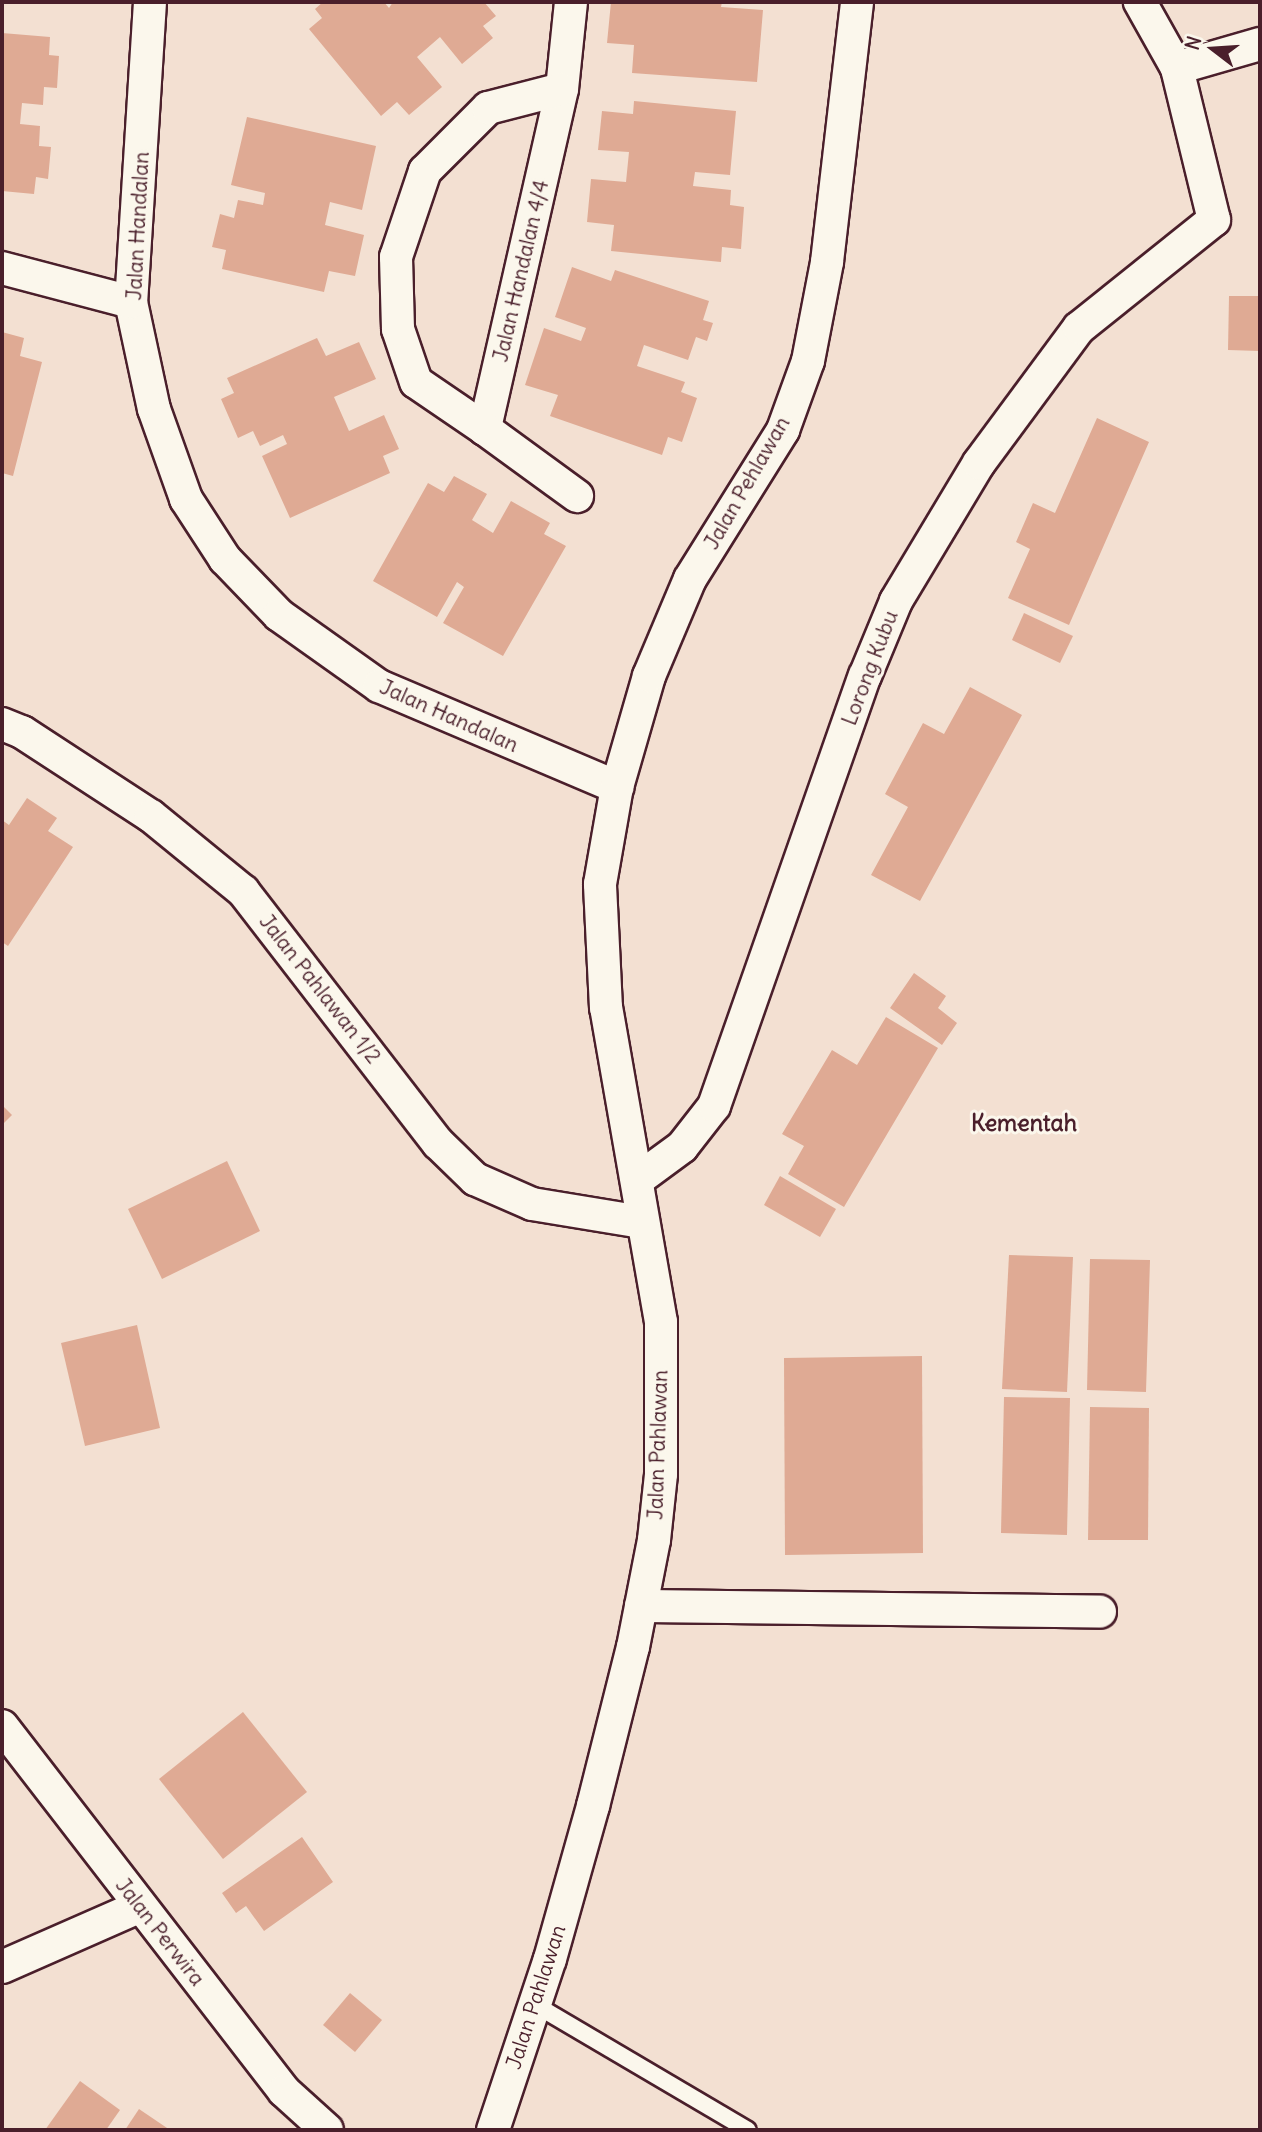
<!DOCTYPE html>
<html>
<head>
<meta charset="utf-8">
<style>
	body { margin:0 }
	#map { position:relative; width:1262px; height:2132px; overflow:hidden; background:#f3e0d2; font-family:Delius,sans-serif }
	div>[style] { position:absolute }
	.building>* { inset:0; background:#dfaa94 }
	.roads { filter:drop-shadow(2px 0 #4a1f2b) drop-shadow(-2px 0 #4a1f2b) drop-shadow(0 2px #4a1f2b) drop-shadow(0 -2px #4a1f2b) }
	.service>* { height:16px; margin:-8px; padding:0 8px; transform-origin:8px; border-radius:8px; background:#fbf7ec }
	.minor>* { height:32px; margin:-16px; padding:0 16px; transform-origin:16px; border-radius:16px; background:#fbf7ec }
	span { translate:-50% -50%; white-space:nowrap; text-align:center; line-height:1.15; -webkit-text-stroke:6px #fbf7ec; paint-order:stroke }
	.street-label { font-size:21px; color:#4a1f2b }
	.neighbourhood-label { font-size:23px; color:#4a1f2b; font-weight:700 }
	.frame { position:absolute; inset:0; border:4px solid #4a1f2b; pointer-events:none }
	.north { position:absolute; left:1178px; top:14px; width:70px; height:70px; -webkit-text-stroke:5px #fbf7ec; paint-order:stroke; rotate:287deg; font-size:19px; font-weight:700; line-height:28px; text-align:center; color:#4a1f2b }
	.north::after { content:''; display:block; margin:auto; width:24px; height:32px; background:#4a1f2b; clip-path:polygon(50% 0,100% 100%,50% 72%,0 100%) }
</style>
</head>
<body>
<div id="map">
	<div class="building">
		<i style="clip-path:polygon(323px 2px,384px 2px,389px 8px,393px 2px,484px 2px,496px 16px,483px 26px,493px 38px,462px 64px,440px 37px,417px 57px,442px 87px,409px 115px,397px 102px,381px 116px,309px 29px,322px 18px,315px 9px)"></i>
		<i style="clip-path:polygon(611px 2px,722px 2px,721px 7px,763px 10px,757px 82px,632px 73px,634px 45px,607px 43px)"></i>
		<i style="clip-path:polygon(2px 33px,50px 37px,49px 55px,59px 56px,57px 88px,44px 87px,43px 105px,22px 103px,20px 124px,40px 126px,39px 146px,51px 147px,48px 179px,36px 177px,34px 194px,2px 191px)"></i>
		<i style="clip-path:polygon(634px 101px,736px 111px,730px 175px,695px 172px,693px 186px,731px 190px,730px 205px,744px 207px,741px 249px,722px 247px,721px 262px,611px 251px,614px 225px,587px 222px,591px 179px,626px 182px,629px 152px,598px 150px,602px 111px,633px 114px)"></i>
		<i style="clip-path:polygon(247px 117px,376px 146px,362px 210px,330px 202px,325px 225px,364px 235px,355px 276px,329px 271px,324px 292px,222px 269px,226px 250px,212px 247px,220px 214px,234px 218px,238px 200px,263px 205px,265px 193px,231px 185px)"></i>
		<i style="clip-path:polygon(572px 267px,611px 281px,615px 270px,709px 301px,703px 320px,713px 323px,707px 341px,696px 337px,688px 360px,644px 345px,637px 366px,685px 382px,681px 392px,697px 398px,682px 442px,668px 437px,662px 455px,550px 416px,558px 395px,525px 385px,544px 328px,581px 341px,586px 328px,555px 317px)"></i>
		<i style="clip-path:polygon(1229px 296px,1260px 296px,1260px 351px,1228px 350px)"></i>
		<i style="clip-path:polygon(2px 332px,24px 338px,20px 356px,42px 362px,13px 476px,2px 473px)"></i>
		<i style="clip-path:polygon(317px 338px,326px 356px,359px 342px,376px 379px,334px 397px,349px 431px,384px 415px,399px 449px,383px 456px,390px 473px,290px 518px,262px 456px,287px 444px,283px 435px,260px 446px,253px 431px,238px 438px,221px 399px,234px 393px,227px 378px)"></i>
		<i style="clip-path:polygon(1097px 418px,1149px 442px,1069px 625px,1008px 598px,1030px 549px,1016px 542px,1033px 503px,1055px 513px)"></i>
		<i style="clip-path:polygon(454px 476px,487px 494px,472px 520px,493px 533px,511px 501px,550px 523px,544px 534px,566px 546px,503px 656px,443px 623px,464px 587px,457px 582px,437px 617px,373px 581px,428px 483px,444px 492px)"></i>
		<i style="clip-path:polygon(1024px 613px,1073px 636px,1060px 663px,1012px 640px)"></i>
		<i style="clip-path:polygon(970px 687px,1022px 715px,920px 901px,871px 875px,908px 807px,885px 794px,923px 723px,944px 734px)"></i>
		<i style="clip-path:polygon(27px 798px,57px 818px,48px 831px,73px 847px,8px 946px,2px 942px,2px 820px,9px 825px)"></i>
		<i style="clip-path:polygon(914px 973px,946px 996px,938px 1008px,957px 1023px,942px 1045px,890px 1008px)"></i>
		<i style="clip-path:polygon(886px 1017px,938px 1048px,844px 1207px,788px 1174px,804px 1146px,782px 1134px,832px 1050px,857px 1065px)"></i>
		<i style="clip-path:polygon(2px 1105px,12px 1115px,2px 1125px)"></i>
		<i style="clip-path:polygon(227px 1161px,260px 1231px,162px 1279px,128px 1209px)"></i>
		<i style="clip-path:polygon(780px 1176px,836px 1209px,820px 1237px,764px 1205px)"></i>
		<i style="clip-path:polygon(1009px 1255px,1073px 1257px,1067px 1392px,1002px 1389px)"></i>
		<i style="clip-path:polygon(1090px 1259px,1150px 1260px,1146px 1392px,1087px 1390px)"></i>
		<i style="clip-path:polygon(137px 1325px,160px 1428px,85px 1446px,61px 1343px)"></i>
		<i style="clip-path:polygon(922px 1356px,923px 1553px,785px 1555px,784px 1358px)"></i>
		<i style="clip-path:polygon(1004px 1397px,1070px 1398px,1067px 1535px,1001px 1533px)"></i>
		<i style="clip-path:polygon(1090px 1407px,1149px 1408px,1148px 1540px,1088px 1540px)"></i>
		<i style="clip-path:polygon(243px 1712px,307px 1792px,223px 1859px,159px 1779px)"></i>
		<i style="clip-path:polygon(302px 1837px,333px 1882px,264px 1931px,246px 1906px,236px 1913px,222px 1893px)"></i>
		<i style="clip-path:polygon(350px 1993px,382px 2020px,355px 2052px,323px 2025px)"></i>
		<i style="clip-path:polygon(80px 2081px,120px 2110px,106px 2130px,45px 2130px)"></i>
		<i style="clip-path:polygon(139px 2109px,170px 2130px,125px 2130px)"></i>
	</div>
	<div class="roads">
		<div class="service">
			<i style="left:534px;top:2004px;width:248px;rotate:30.5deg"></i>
		</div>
		<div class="minor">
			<i style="left:150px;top:2px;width:301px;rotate:93.6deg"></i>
			<i style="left:131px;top:302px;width:109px;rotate:77.9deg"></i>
			<i style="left:154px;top:409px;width:96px;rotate:70.4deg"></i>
			<i style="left:186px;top:499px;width:72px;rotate:57deg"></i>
			<i style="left:225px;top:559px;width:78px;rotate:46deg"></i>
			<i style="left:279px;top:615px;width:123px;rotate:35.4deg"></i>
			<i style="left:379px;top:686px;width:259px;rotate:23deg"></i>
			<i style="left:571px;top:2px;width:87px;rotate:95.9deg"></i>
			<i style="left:562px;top:89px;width:349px;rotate:102.8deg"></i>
			<i style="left:485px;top:429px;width:114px;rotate:36.1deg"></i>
			<i style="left:1177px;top:68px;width:86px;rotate:-16.1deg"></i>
			<i style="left:2px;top:268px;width:133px;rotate:14.8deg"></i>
			<i style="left:485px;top:429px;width:83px;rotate:-145.7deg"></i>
			<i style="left:416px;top:382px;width:56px;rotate:-108.8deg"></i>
			<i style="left:398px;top:329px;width:72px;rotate:-91.6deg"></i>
			<i style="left:396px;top:257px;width:91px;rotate:-71.4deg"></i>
			<i style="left:425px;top:171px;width:89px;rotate:-45deg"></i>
			<i style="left:488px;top:108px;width:76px;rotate:-14.4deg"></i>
			<i style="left:2px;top:724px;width:22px;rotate:22deg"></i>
			<i style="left:22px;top:732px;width:154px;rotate:33.1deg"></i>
			<i style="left:151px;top:816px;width:119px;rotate:39.2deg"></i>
			<i style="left:243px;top:891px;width:319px;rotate:52.3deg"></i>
			<i style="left:438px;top:1143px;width:52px;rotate:44.2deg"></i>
			<i style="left:475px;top:1179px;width:62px;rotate:23.7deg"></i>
			<i style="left:532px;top:1204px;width:111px;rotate:9.3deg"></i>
			<i style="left:637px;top:1180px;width:56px;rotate:-36.3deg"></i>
			<i style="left:682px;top:1147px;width:52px;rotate:-52deg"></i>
			<i style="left:714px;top:1106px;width:456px;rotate:-70.7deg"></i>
			<i style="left:865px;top:676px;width:81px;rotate:-67.5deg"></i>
			<i style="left:896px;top:601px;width:161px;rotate:-59deg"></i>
			<i style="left:979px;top:463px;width:168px;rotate:-53.5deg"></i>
			<i style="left:1079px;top:328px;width:173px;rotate:-38.7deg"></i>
			<i style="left:1214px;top:220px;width:156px;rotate:-103.7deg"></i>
			<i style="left:1177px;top:68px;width:76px;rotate:-119.3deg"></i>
			<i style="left:641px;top:1606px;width:459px;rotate:0.7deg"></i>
			<i style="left:2px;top:1726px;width:461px;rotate:52.3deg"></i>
			<i style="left:284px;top:2091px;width:58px;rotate:42.2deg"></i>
			<i style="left:2px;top:1967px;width:150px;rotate:-23.7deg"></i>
			<i style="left:493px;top:2130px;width:180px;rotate:-71.6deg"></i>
			<i style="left:550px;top:1959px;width:159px;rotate:-74.3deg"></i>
			<i style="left:593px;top:1806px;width:164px;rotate:-75.9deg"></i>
			<i style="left:633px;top:1647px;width:109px;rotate:-78.9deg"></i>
			<i style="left:654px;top:1540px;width:66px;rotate:-83.9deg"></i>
			<i style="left:661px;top:1474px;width:152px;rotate:-90deg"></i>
			<i style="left:661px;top:1322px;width:319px;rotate:-99.9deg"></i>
			<i style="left:606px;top:1008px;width:124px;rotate:-92.8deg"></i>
			<i style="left:600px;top:884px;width:98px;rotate:-80.1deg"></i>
			<i style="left:617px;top:787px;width:116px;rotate:-73.9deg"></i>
			<i style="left:649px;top:676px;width:105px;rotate:-67.1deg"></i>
			<i style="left:690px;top:579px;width:176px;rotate:-58deg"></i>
			<i style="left:783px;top:430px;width:73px;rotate:-70.1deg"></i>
			<i style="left:808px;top:361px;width:101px;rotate:-79.1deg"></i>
			<i style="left:827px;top:262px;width:262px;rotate:-83.4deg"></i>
		</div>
	</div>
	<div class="street-label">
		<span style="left:138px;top:226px;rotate:-87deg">Jalan Handalan</span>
		<span style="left:521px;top:271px;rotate:-77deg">Jalan Handalan 4/4</span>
		<span style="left:747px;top:483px;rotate:-60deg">Jalan Pehlawan</span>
		<span style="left:870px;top:668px;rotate:-69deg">Lorong Kubu</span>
		<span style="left:449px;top:716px;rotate:24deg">Jalan Handalan</span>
		<span style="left:320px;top:989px;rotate:52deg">Jalan Pahlawan 1/2</span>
		<span style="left:658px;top:1445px;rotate:-88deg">Jalan Pahlawan</span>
		<span style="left:160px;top:1932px;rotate:52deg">Jalan Perwira</span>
		<span style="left:536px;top:1997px;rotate:-72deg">Jalan Pahlawan</span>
	</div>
	<div class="neighbourhood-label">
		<span style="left:1024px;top:1123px">Kementah</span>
	</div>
	<div class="frame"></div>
	<div class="north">N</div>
</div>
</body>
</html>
